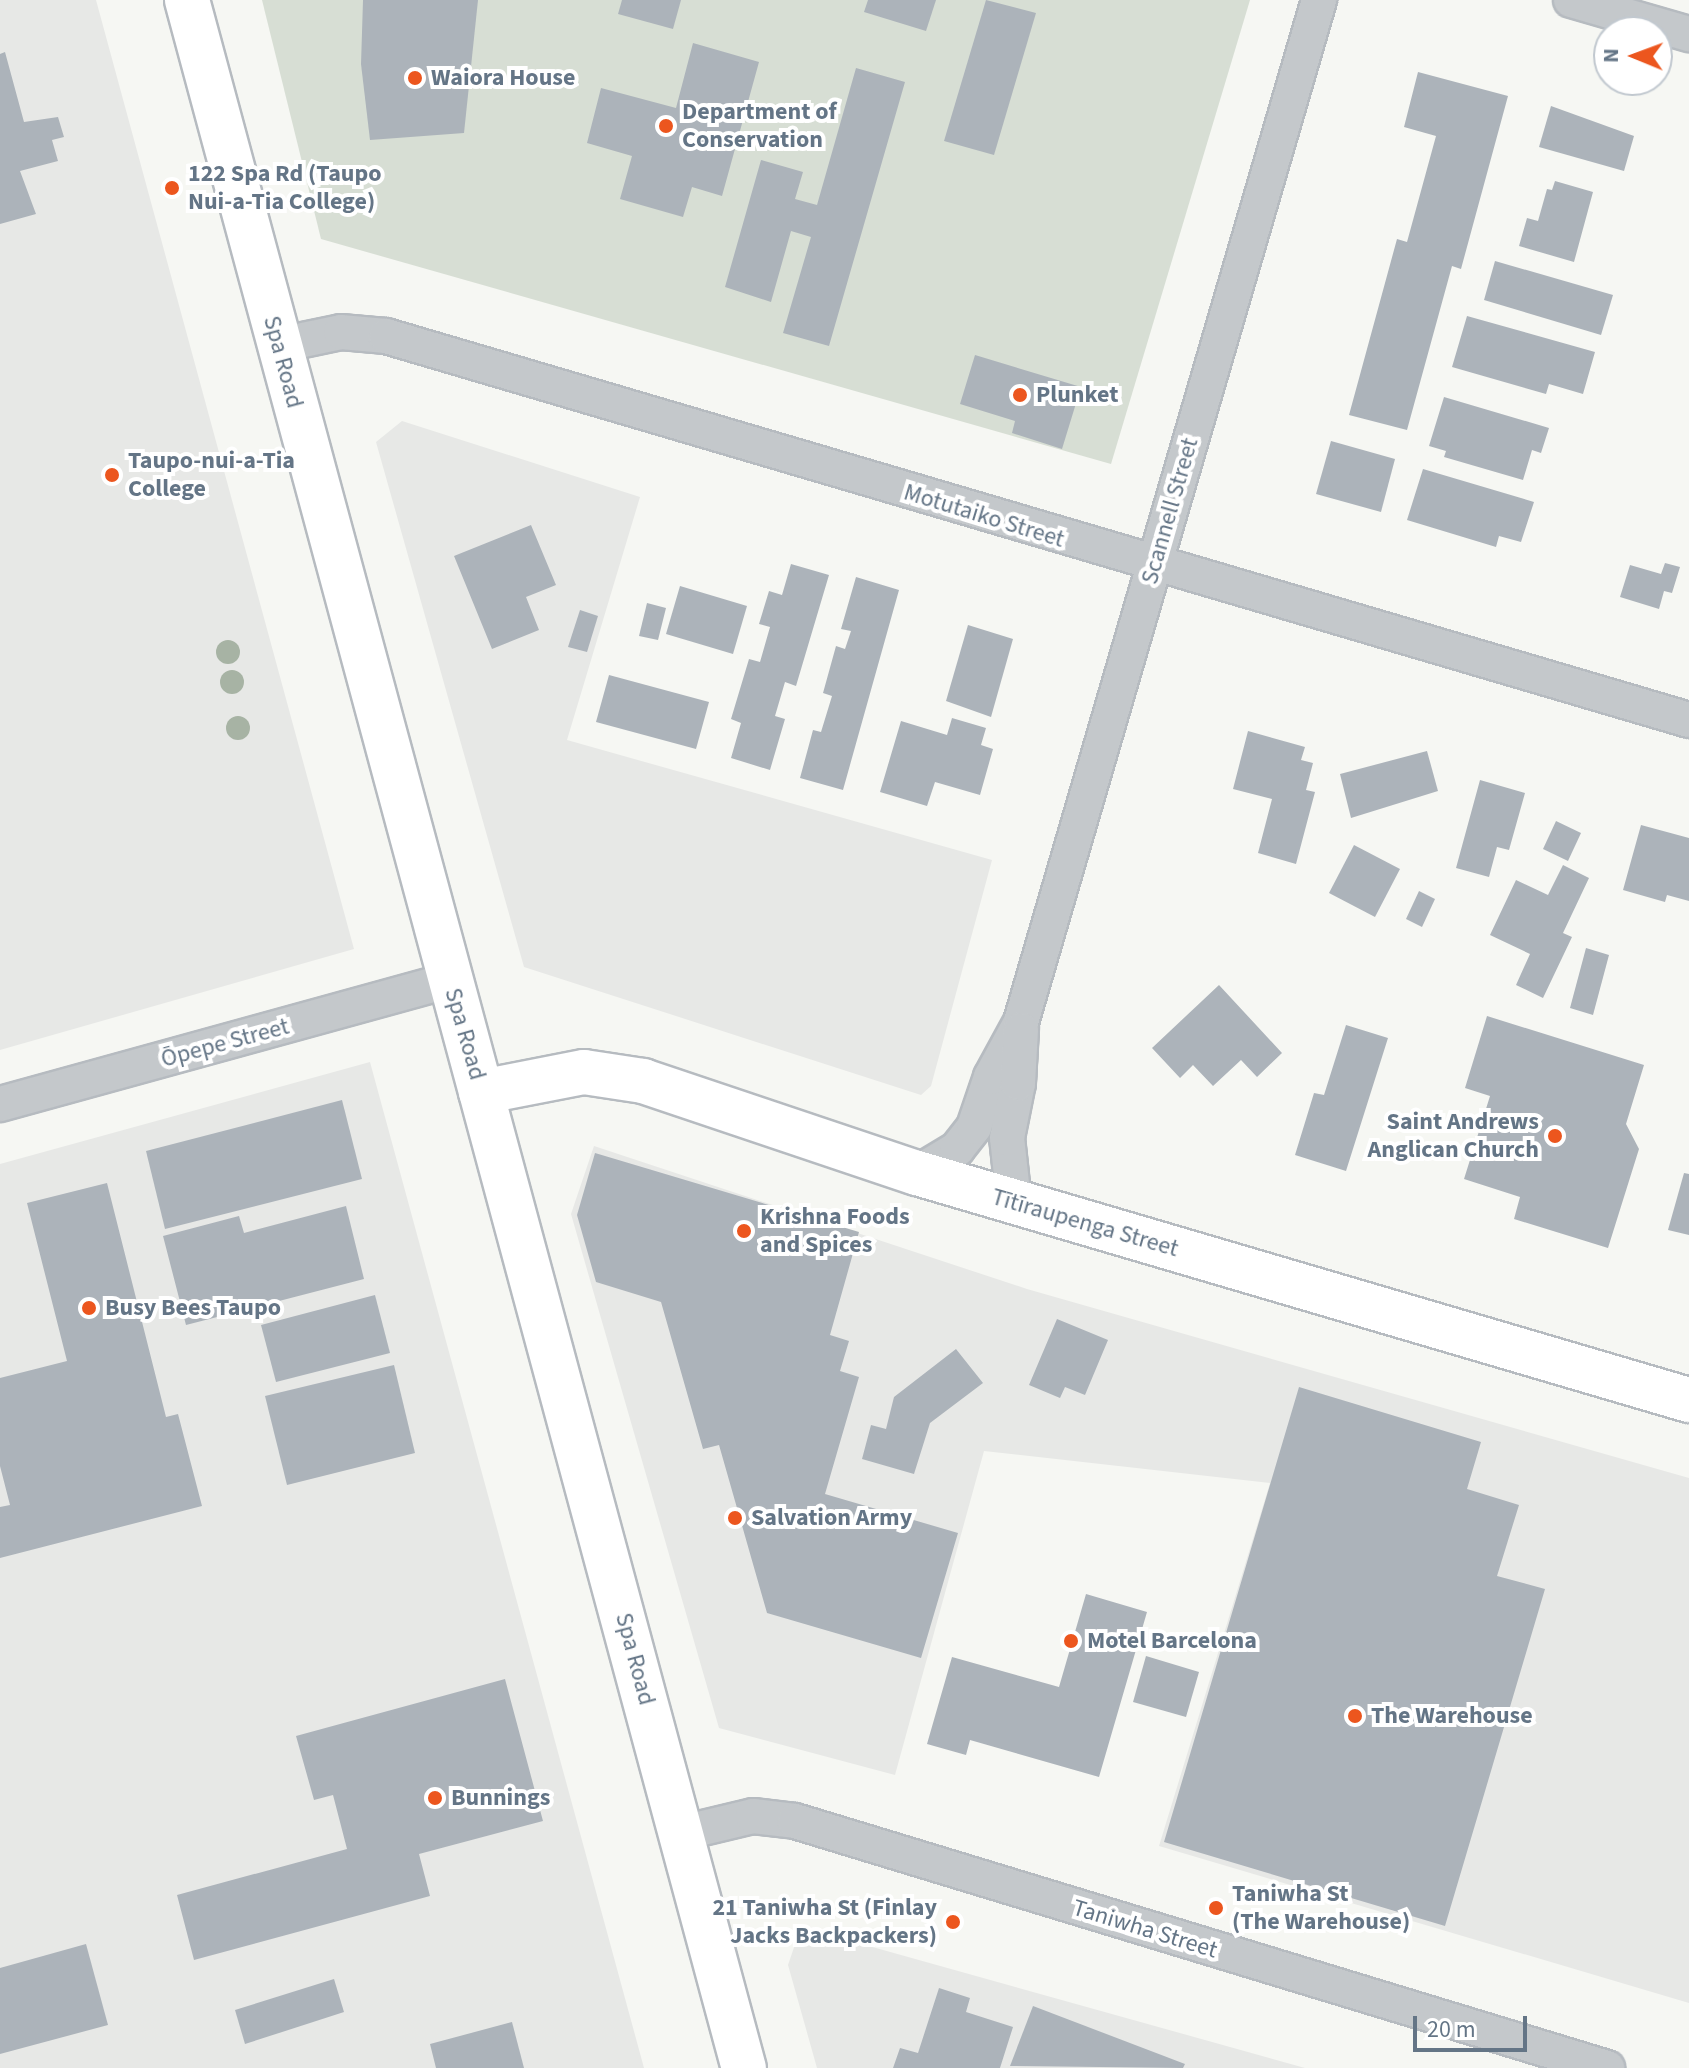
<!DOCTYPE html>
<html>
<head>
<meta charset="utf-8">
<style>
	body { margin:0 }
	#map { position:relative; width:1689px; height:2068px; overflow:hidden; background:#f6f7f3; font-family:"Source Sans 3",sans-serif }
	div>[style] { position:absolute }
	.built>* { inset:0; background:#e7e8e6 }
	.green>* { inset:0; background:#d7ded4 }
	.building>* { inset:0; background:#acb3ba }
	.roads { filter:drop-shadow(2px 0 #b6bbc0) drop-shadow(-2px 0 #b6bbc0) drop-shadow(0 2px #b6bbc0) drop-shadow(0 -2px #b6bbc0) }
	.minor>* { height:34px; margin:-17px; padding:0 17px; transform-origin:17px; border-radius:17px; background:#c4c8cb }
	.secondary>* { height:44px; margin:-22px; padding:0 22px; transform-origin:22px; border-radius:22px; background:#fff }
	.trees>* { width:24px; height:24px; margin:-12px; border-radius:50%; background:#a7b3a4 }
	.dots>* { width:22px; height:22px; translate:-50% -50%; box-sizing:border-box; border:4px solid #fff; border-radius:50% }
	span { translate:-50% -50%; white-space:nowrap; text-align:center; line-height:1.15; -webkit-text-stroke:8px #fff; paint-order:stroke }
	.poi-label { font-size:24px; color:#647586; font-weight:700 }
	.left { translate:0 -50%; text-align:left }
	.right { translate:-100% -50%; text-align:right }
	.street-label { font-size:24px; color:#647586 }
	.north { position:absolute; left:1593px; top:16px; width:80px; height:80px; box-sizing:border-box; background:#fff; border:2px solid #c1c8cf; border-radius:50%; rotate:271deg; font-size:22px; font-weight:700; line-height:32px; text-align:center; color:#647586 }
	.north::after { content:''; display:block; margin:auto; width:28px; height:36px; background:#ec561e; clip-path:polygon(50% 0,100% 100%,50% 72%,0 100%) }
	.scale { position:absolute; left:1413px; top:2016px; width:114px; height:36px; box-sizing:border-box; border:4px solid #647586; border-top:0; padding-left:10px; font-size:24px; line-height:28px; white-space:nowrap; color:#647586; -webkit-text-stroke:6px #fff; paint-order:stroke }
</style>
</head>
<body>
<div id="map">
	<div class="built">
		<i style="clip-path:polygon(0 0,96px 0,354px 949px,0 1050px)"></i>
		<i style="clip-path:polygon(402px 421px,640px 497px,567px 740px,992px 860px,931px 1086px,921px 1095px,524px 967px,376px 442px)"></i>
		<i style="clip-path:polygon(370px 1062px,644px 2068px,0 2068px,0 1164px)"></i>
		<i style="clip-path:polygon(594px 1146px,1027px 1289px,1689px 1478px,1689px 2003px,1159px 1846px,1270px 1483px,984px 1451px,895px 1775px,719px 1728px,571px 1214px)"></i>
		<i style="clip-path:polygon(801px 1927px,1305px 2068px,817px 2068px,788px 1965px)"></i>
	</div>
	<div class="green">
		<i style="clip-path:polygon(262px 0,1250px 0,1111px 464px,321px 239px)"></i>
	</div>
	<div class="building">
		<i style="clip-path:polygon(363px 0,478px 0,464px 133px,370px 140px,361px 64px)"></i>
		<i style="clip-path:polygon(622px 0,681px 0,673px 29px,618px 14px)"></i>
		<i style="clip-path:polygon(868px 0,936px 0,926px 31px,864px 12px)"></i>
		<i style="clip-path:polygon(986px 0,1036px 13px,994px 155px,944px 141px)"></i>
		<i style="clip-path:polygon(693px 43px,759px 62px,722px 196px,692px 187px,683px 217px,620px 199px,632px 156px,587px 143px,601px 88px,676px 108px)"></i>
		<i style="clip-path:polygon(5px 52px,24px 122px,58px 117px,64px 137px,52px 140px,58px 161px,20px 171px,36px 214px,0 224px,0 54px)"></i>
		<i style="clip-path:polygon(856px 68px,905px 82px,829px 346px,783px 333px,811px 237px,791px 231px,771px 302px,725px 287px,761px 160px,803px 172px,795px 199px,817px 205px)"></i>
		<i style="clip-path:polygon(1418px 72px,1508px 96px,1461px 269px,1452px 266px,1407px 430px,1349px 415px,1397px 239px,1407px 242px,1436px 136px,1404px 127px)"></i>
		<i style="clip-path:polygon(1551px 106px,1634px 136px,1624px 171px,1539px 147px)"></i>
		<i style="clip-path:polygon(1555px 181px,1593px 192px,1574px 262px,1519px 246px,1527px 218px,1538px 221px,1547px 189px,1552px 190px)"></i>
		<i style="clip-path:polygon(1495px 261px,1613px 295px,1601px 335px,1484px 300px)"></i>
		<i style="clip-path:polygon(1467px 316px,1595px 352px,1583px 394px,1549px 384px,1546px 394px,1452px 367px)"></i>
		<i style="clip-path:polygon(975px 355px,1081px 387px,1062px 449px,1012px 433px,1015px 421px,960px 404px)"></i>
		<i style="clip-path:polygon(1444px 397px,1549px 428px,1541px 453px,1532px 450px,1523px 480px,1444px 457px,1446px 451px,1429px 446px)"></i>
		<i style="clip-path:polygon(1331px 441px,1395px 459px,1381px 512px,1316px 494px)"></i>
		<i style="clip-path:polygon(1423px 469px,1534px 502px,1521px 542px,1499px 536px,1496px 547px,1407px 520px)"></i>
		<i style="clip-path:polygon(531px 525px,556px 585px,526px 597px,539px 630px,492px 649px,454px 556px)"></i>
		<i style="clip-path:polygon(1665px 563px,1680px 567px,1672px 593px,1664px 591px,1659px 609px,1620px 597px,1630px 565px,1661px 574px)"></i>
		<i style="clip-path:polygon(791px 564px,829px 575px,796px 686px,785px 682px,775px 716px,785px 719px,770px 770px,731px 758px,741px 723px,731px 719px,749px 659px,760px 662px,770px 627px,759px 624px,769px 591px,782px 595px)"></i>
		<i style="clip-path:polygon(856px 577px,899px 590px,843px 790px,800px 778px,813px 730px,821px 732px,832px 696px,823px 693px,836px 646px,845px 649px,851px 631px,841px 629px)"></i>
		<i style="clip-path:polygon(680px 586px,747px 606px,733px 654px,666px 634px)"></i>
		<i style="clip-path:polygon(647px 603px,666px 608px,658px 640px,639px 636px)"></i>
		<i style="clip-path:polygon(580px 610px,598px 616px,587px 652px,568px 647px)"></i>
		<i style="clip-path:polygon(968px 625px,1013px 639px,991px 717px,946px 701px)"></i>
		<i style="clip-path:polygon(609px 675px,709px 702px,696px 749px,596px 722px)"></i>
		<i style="clip-path:polygon(952px 718px,986px 728px,981px 745px,993px 749px,980px 795px,935px 782px,927px 806px,880px 792px,901px 721px,947px 735px)"></i>
		<i style="clip-path:polygon(1248px 731px,1305px 747px,1301px 760px,1313px 763px,1306px 790px,1315px 792px,1296px 864px,1258px 853px,1272px 799px,1233px 789px)"></i>
		<i style="clip-path:polygon(1427px 751px,1438px 791px,1351px 818px,1340px 774px)"></i>
		<i style="clip-path:polygon(1480px 780px,1525px 793px,1509px 850px,1497px 847px,1489px 877px,1456px 868px)"></i>
		<i style="clip-path:polygon(1556px 821px,1581px 833px,1568px 861px,1543px 849px)"></i>
		<i style="clip-path:polygon(1641px 825px,1689px 838px,1689px 901px,1667px 895px,1665px 902px,1623px 890px)"></i>
		<i style="clip-path:polygon(1354px 845px,1400px 869px,1375px 917px,1329px 893px)"></i>
		<i style="clip-path:polygon(1563px 865px,1589px 878px,1563px 933px,1572px 937px,1543px 998px,1516px 985px,1530px 954px,1490px 935px,1516px 880px,1548px 895px)"></i>
		<i style="clip-path:polygon(1419px 891px,1435px 899px,1422px 927px,1406px 919px)"></i>
		<i style="clip-path:polygon(1586px 948px,1609px 955px,1593px 1015px,1570px 1008px)"></i>
		<i style="clip-path:polygon(1219px 985px,1282px 1053px,1257px 1077px,1241px 1060px,1213px 1086px,1193px 1065px,1180px 1078px,1152px 1048px)"></i>
		<i style="clip-path:polygon(1487px 1016px,1644px 1065px,1626px 1124px,1639px 1149px,1608px 1248px,1514px 1219px,1520px 1197px,1464px 1179px,1490px 1096px,1465px 1088px)"></i>
		<i style="clip-path:polygon(1346px 1025px,1388px 1038px,1346px 1171px,1295px 1155px,1314px 1093px,1324px 1095px)"></i>
		<i style="clip-path:polygon(342px 1100px,362px 1179px,165px 1229px,146px 1151px)"></i>
		<i style="clip-path:polygon(595px 1153px,859px 1232px,830px 1335px,849px 1341px,840px 1371px,859px 1377px,825px 1494px,958px 1533px,921px 1658px,767px 1613px,719px 1445px,703px 1449px,661px 1302px,596px 1282px,577px 1215px)"></i>
		<i style="clip-path:polygon(1684px 1173px,1689px 1174px,1689px 1235px,1668px 1230px)"></i>
		<i style="clip-path:polygon(107px 1183px,166px 1417px,178px 1414px,202px 1506px,0 1558px,0 1507px,10px 1505px,0 1466px,0 1378px,67px 1361px,27px 1203px)"></i>
		<i style="clip-path:polygon(346px 1206px,364px 1279px,186px 1325px,163px 1236px,239px 1216px,244px 1233px)"></i>
		<i style="clip-path:polygon(375px 1295px,390px 1353px,276px 1382px,261px 1325px)"></i>
		<i style="clip-path:polygon(1057px 1319px,1108px 1340px,1085px 1395px,1065px 1387px,1060px 1398px,1029px 1385px)"></i>
		<i style="clip-path:polygon(956px 1349px,983px 1383px,930px 1423px,914px 1474px,862px 1459px,871px 1425px,886px 1429px,894px 1397px)"></i>
		<i style="clip-path:polygon(394px 1365px,415px 1453px,287px 1485px,265px 1396px)"></i>
		<i style="clip-path:polygon(1299px 1387px,1481px 1442px,1467px 1489px,1519px 1505px,1497px 1576px,1545px 1589px,1445px 1926px,1164px 1842px)"></i>
		<i style="clip-path:polygon(1086px 1594px,1147px 1612px,1099px 1777px,970px 1740px,966px 1755px,927px 1744px,952px 1657px,1059px 1687px)"></i>
		<i style="clip-path:polygon(1146px 1656px,1199px 1672px,1186px 1717px,1133px 1702px)"></i>
		<i style="clip-path:polygon(505px 1679px,543px 1821px,419px 1854px,430px 1896px,194px 1960px,177px 1895px,347px 1849px,333px 1795px,314px 1800px,296px 1736px)"></i>
		<i style="clip-path:polygon(86px 1944px,108px 2025px,0 2054px,0 1968px)"></i>
		<i style="clip-path:polygon(334px 1979px,344px 2012px,245px 2044px,235px 2010px)"></i>
		<i style="clip-path:polygon(939px 1988px,970px 1998px,966px 2012px,1013px 2027px,1000px 2068px,893px 2068px,900px 2048px,918px 2053px)"></i>
		<i style="clip-path:polygon(1033px 2006px,1185px 2064px,1183px 2068px,1010px 2066px)"></i>
		<i style="clip-path:polygon(512px 2022px,524px 2068px,436px 2068px,430px 2044px)"></i>
	</div>
	<div class="roads">
		<div class="minor">
			<i style="left:1571px;top:0;width:123px;rotate:16.1deg"></i>
			<i style="left:279px;top:345px;width:63px;rotate:-11.8deg"></i>
			<i style="left:341px;top:332px;width:45px;rotate:5.1deg"></i>
			<i style="left:386px;top:336px;width:1358px;rotate:16.42deg"></i>
			<i style="left:0;top:1104px;width:466px;rotate:-15.4deg"></i>
			<i style="left:917px;top:1173px;width:47px;rotate:-31deg"></i>
			<i style="left:957px;top:1149px;width:28px;rotate:-52deg"></i>
			<i style="left:974px;top:1127px;width:53px;rotate:-71.2deg"></i>
			<i style="left:991px;top:1077px;width:63px;rotate:-61.4deg"></i>
			<i style="left:1021px;top:1022px;width:1065px;rotate:-73.74deg"></i>
			<i style="left:1014px;top:1202px;width:64px;rotate:-96.2deg"></i>
			<i style="left:1007px;top:1138px;width:56px;rotate:-78.7deg"></i>
			<i style="left:1018px;top:1083px;width:53px;rotate:-86.8deg"></i>
			<i style="left:682px;top:1833px;width:73px;rotate:-13.5deg"></i>
			<i style="left:753px;top:1816px;width:42px;rotate:6.8deg"></i>
			<i style="left:795px;top:1821px;width:849px;rotate:16.92deg"></i>
		</div>
		<div class="secondary">
			<i style="left:187px;top:0;width:2142px;rotate:74.93deg"></i>
			<i style="left:481px;top:1092px;width:105px;rotate:-11deg"></i>
			<i style="left:584px;top:1072px;width:60px;rotate:8.7deg"></i>
			<i style="left:643px;top:1081px;width:289px;rotate:18.6deg"></i>
			<i style="left:917px;top:1173px;width:805px;rotate:16.39deg"></i>
		</div>
	</div>
	<div class="trees">
		<i style="left:228px;top:652px"></i>
		<i style="left:232px;top:682px"></i>
		<i style="left:238px;top:728px"></i>
	</div>
	<div class="dots">
		<i style="left:415px;top:78px;background:#ec561e"></i>
		<i style="left:666px;top:126px;background:#ec561e"></i>
		<i style="left:172px;top:188px;background:#ec561e"></i>
		<i style="left:1020px;top:395px;background:#ec561e"></i>
		<i style="left:112px;top:475px;background:#ec561e"></i>
		<i style="left:1555px;top:1136px;background:#ec561e"></i>
		<i style="left:744px;top:1231px;background:#ec561e"></i>
		<i style="left:89px;top:1308px;background:#ec561e"></i>
		<i style="left:735px;top:1518px;background:#ec561e"></i>
		<i style="left:1071px;top:1641px;background:#ec561e"></i>
		<i style="left:1355px;top:1716px;background:#ec561e"></i>
		<i style="left:435px;top:1798px;background:#ec561e"></i>
		<i style="left:1216px;top:1908px;background:#ec561e"></i>
		<i style="left:953px;top:1922px;background:#ec561e"></i>
	</div>
	<div class="poi-label">
		<span class="left" style="left:431px;top:78px">Waiora House</span>
		<span class="left" style="left:682px;top:126px">Department of<br>Conservation</span>
		<span class="left" style="left:188px;top:188px">122 Spa Rd (Taupo<br>Nui-a-Tia College)</span>
		<span class="left" style="left:1036px;top:395px">Plunket</span>
		<span class="left" style="left:128px;top:475px">Taupo-nui-a-Tia<br>College</span>
		<span class="right" style="left:1539px;top:1136px">Saint Andrews<br>Anglican Church</span>
		<span class="left" style="left:760px;top:1231px">Krishna Foods<br>and Spices</span>
		<span class="left" style="left:105px;top:1308px">Busy Bees Taupo</span>
		<span class="left" style="left:751px;top:1518px">Salvation Army</span>
		<span class="left" style="left:1087px;top:1641px">Motel Barcelona</span>
		<span class="left" style="left:1371px;top:1716px">The Warehouse</span>
		<span class="left" style="left:451px;top:1798px">Bunnings</span>
		<span class="left" style="left:1232px;top:1908px">Taniwha St<br>(The Warehouse)</span>
		<span class="right" style="left:937px;top:1922px">21 Taniwha St (Finlay<br>Jacks Backpackers)</span>
	</div>
	<div class="street-label">
		<span style="left:283px;top:362px;rotate:75deg">Spa Road</span>
		<span style="left:1170px;top:511px;rotate:-74deg">Scannell Street</span>
		<span style="left:984px;top:516px;rotate:17deg">Motutaiko Street</span>
		<span style="left:465px;top:1034px;rotate:74deg">Spa Road</span>
		<span style="left:225px;top:1043px;rotate:-15deg">Ōpepe Street</span>
		<span style="left:1085px;top:1223px;rotate:16deg">Tītīraupenga Street</span>
		<span style="left:635px;top:1659px;rotate:75deg">Spa Road</span>
		<span style="left:1145px;top:1929px;rotate:17deg">Taniwha Street</span>
	</div>
	<div class="north">N</div>
	<div class="scale">20 m</div>
</div>
</body>
</html>
